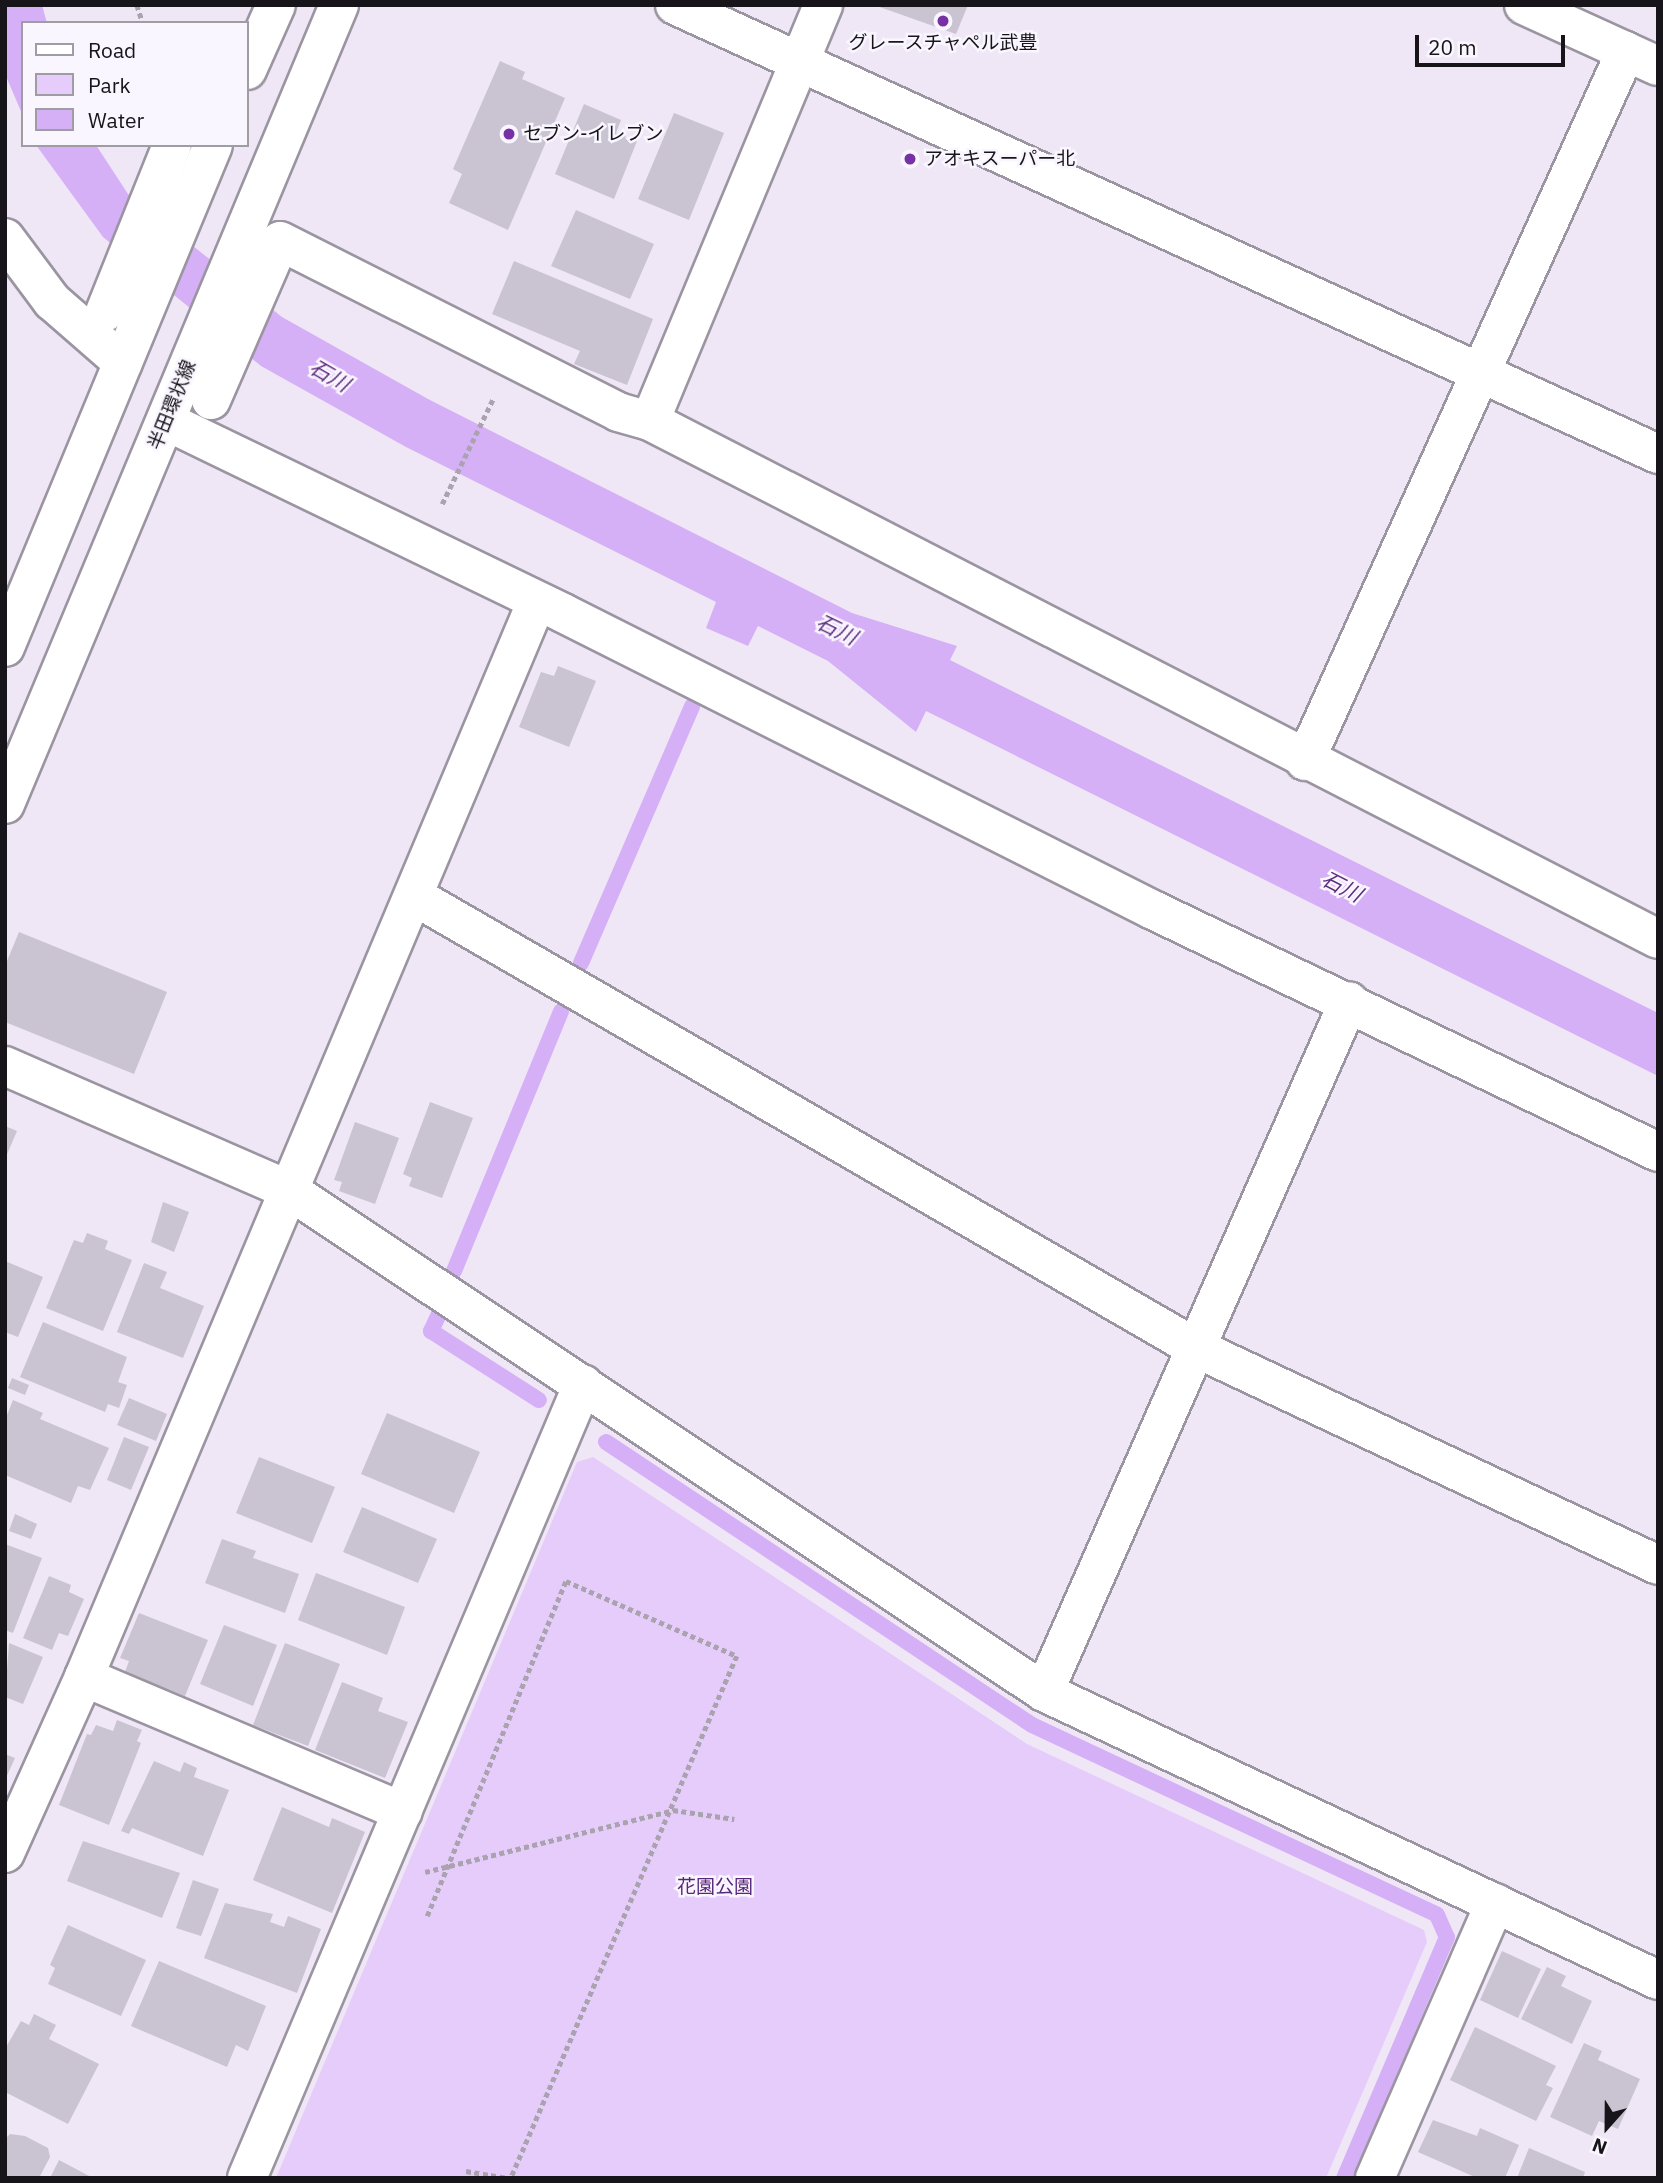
<!DOCTYPE html>
<html>
<head>
<meta charset="utf-8">
<style>
	body { margin:0 }
	#map { position:relative; width:1663px; height:2183px; overflow:hidden; background:#efe7f6; font-family:"IBM Plex Sans","Noto Sans JP",sans-serif }
	div>[style] { position:absolute }
	.green>* { inset:0; background:#e5ccfb }
	.water>* { inset:0; background:#d6b0f7 }
	.stream>* { height:16px; margin:-8px; padding:0 8px; transform-origin:8px; border-radius:8px; background:#d6b0f7 }
	.building>* { inset:0; background:#cac3d1 }
	.path>* { height:4.5px; margin-top:-2.25px; transform-origin:0; background:repeating-linear-gradient(90deg,#aaa3af 0 5px,transparent 0 8.5px) }
	.roads { filter:drop-shadow(2px 0 #9b94a1) drop-shadow(-2px 0 #9b94a1) drop-shadow(0 2px #9b94a1) drop-shadow(0 -2px #9b94a1) }
	.pedestrian>* { height:38px; margin:-19px; padding:0 19px; transform-origin:19px; border-radius:19px; background:#fff }
	.minor>* { height:38px; margin:-19px; padding:0 19px; transform-origin:19px; border-radius:19px; background:#fff }
	.tertiary>* { height:38px; margin:-19px; padding:0 19px; transform-origin:19px; border-radius:19px; background:#fff }
	.secondary>* { height:38px; margin:-19px; padding:0 19px; transform-origin:19px; border-radius:19px; background:#fff }
	.dots>* { width:19px; height:19px; translate:-50% -50%; box-sizing:border-box; border:4px solid #faf6ff; border-radius:50% }
	span { translate:-50% -50%; white-space:nowrap; text-align:center; line-height:1.15; -webkit-text-stroke:5px #faf6ff; paint-order:stroke }
	.poi-label { font-size:19px; color:#18151a }
	.left { translate:0 -50%; text-align:left }
	.street-label { font-size:19px; color:#18151a }
	.park-label { font-size:19px; color:#572778 }
	.water-label { font-size:21px; color:#5e2e7f; font-style:italic }
	.frame { position:absolute; inset:0; border:7px solid #18151a; pointer-events:none }
	.legend { position:absolute; left:21px; top:21px; width:228px; height:126px; box-sizing:border-box; background:#faf6ff; border:2px solid #a09ca3; margin:0; padding:9px 12px; list-style:none; font-size:21px; color:#18151a }
	.legend li { display:flex; align-items:center; gap:14px; height:35px }
	.legend b { width:35px; border:2px solid #a09ca3 }
	.north { position:absolute; left:1572px; top:2092px; width:70px; height:70px; -webkit-text-stroke:5px #faf6ff; paint-order:stroke; rotate:201deg; font-size:19px; font-weight:700; line-height:28px; text-align:center; color:#18151a }
	.north::after { content:''; display:block; margin:auto; width:24px; height:32px; background:#18151a; clip-path:polygon(50% 0,100% 100%,50% 72%,0 100%) }
	.scale { position:absolute; left:1415px; top:35px; width:150px; height:32px; box-sizing:border-box; border:4px solid #18151a; border-top:0; padding-left:9px; font-size:21px; line-height:24px; white-space:nowrap; color:#18151a; -webkit-text-stroke:5px #faf6ff; paint-order:stroke }
</style>
</head>
<body>
<div id="map">
	<div class="green">
		<i style="clip-path:polygon(593px 1457px,1027px 1744px,1424px 1930px,1427px 1942px,1326px 2178px,276px 2178px,577px 1462px)"></i>
	</div>
	<div class="water">
		<i style="clip-path:polygon(5px 5px,42px 5px,47px 23px,23px 23px,23px 116px,5px 74px)"></i>
		<i style="clip-path:polygon(36px 145px,96px 145px,128px 194px,282px 317px,428px 399px,852px 613px,957px 646px,950px 660px,1658px 1013px,1658px 1076px,926px 711px,916px 732px,828px 661px,758px 626px,748px 646px,706px 628px,716px 602px,406px 447px,261px 366px,103px 237px)"></i>
	</div>
	<div class="stream">
		<i style="left:581px;top:963px;width:280px;rotate:-66.6deg"></i>
		<i style="left:454px;top:1271px;width:281px;rotate:-67.6deg"></i>
		<i style="left:439px;top:1314px;width:19px;rotate:115deg"></i>
		<i style="left:431px;top:1331px;width:128px;rotate:32.6deg"></i>
		<i style="left:606px;top:1442px;width:511px;rotate:33.6deg"></i>
		<i style="left:1032px;top:1725px;width:447px;rotate:25.1deg"></i>
		<i style="left:1437px;top:1915px;width:24px;rotate:66deg"></i>
		<i style="left:1447px;top:1937px;width:262px;rotate:113.1deg"></i>
	</div>
	<div class="building">
		<i style="clip-path:polygon(874px 5px,968px 5px,956px 34px)"></i>
		<i style="clip-path:polygon(500px 61px,525px 72px,522px 79px,565px 98px,508px 230px,449px 203px,462px 174px,453px 169px)"></i>
		<i style="clip-path:polygon(584px 104px,621px 120px,616px 133px,637px 141px,614px 199px,555px 174px)"></i>
		<i style="clip-path:polygon(674px 113px,724px 133px,689px 220px,638px 199px)"></i>
		<i style="clip-path:polygon(576px 210px,654px 244px,630px 299px,551px 266px)"></i>
		<i style="clip-path:polygon(514px 261px,653px 319px,627px 385px,574px 364px,580px 351px,492px 314px)"></i>
		<i style="clip-path:polygon(558px 666px,596px 681px,569px 747px,519px 727px,541px 672px,554px 676px)"></i>
		<i style="clip-path:polygon(19px 932px,167px 992px,134px 1074px,5px 1022px,5px 966px)"></i>
		<i style="clip-path:polygon(430px 1102px,473px 1118px,442px 1198px,409px 1186px,412px 1178px,403px 1174px)"></i>
		<i style="clip-path:polygon(355px 1122px,399px 1138px,375px 1204px,339px 1191px,342px 1182px,334px 1180px)"></i>
		<i style="clip-path:polygon(5px 1126px,17px 1131px,5px 1159px)"></i>
		<i style="clip-path:polygon(163px 1202px,189px 1212px,174px 1252px,151px 1242px)"></i>
		<i style="clip-path:polygon(87px 1233px,108px 1241px,105px 1249px,132px 1260px,103px 1331px,46px 1308px,74px 1240px,83px 1243px)"></i>
		<i style="clip-path:polygon(5px 1261px,43px 1277px,18px 1337px,5px 1332px)"></i>
		<i style="clip-path:polygon(144px 1263px,167px 1272px,160px 1288px,204px 1306px,183px 1358px,117px 1332px)"></i>
		<i style="clip-path:polygon(43px 1322px,127px 1357px,118px 1382px,127px 1385px,119px 1408px,108px 1404px,105px 1412px,20px 1377px)"></i>
		<i style="clip-path:polygon(12px 1378px,29px 1385px,25px 1395px,8px 1388px)"></i>
		<i style="clip-path:polygon(129px 1398px,167px 1414px,156px 1441px,117px 1425px)"></i>
		<i style="clip-path:polygon(13px 1400px,43px 1413px,40px 1419px,109px 1448px,90px 1490px,78px 1486px,71px 1503px,5px 1475px,5px 1420px)"></i>
		<i style="clip-path:polygon(387px 1413px,480px 1452px,454px 1513px,361px 1474px)"></i>
		<i style="clip-path:polygon(124px 1437px,149px 1447px,131px 1490px,107px 1480px)"></i>
		<i style="clip-path:polygon(259px 1457px,335px 1487px,312px 1543px,236px 1513px)"></i>
		<i style="clip-path:polygon(362px 1507px,437px 1539px,418px 1583px,343px 1552px)"></i>
		<i style="clip-path:polygon(15px 1514px,37px 1524px,31px 1539px,9px 1531px)"></i>
		<i style="clip-path:polygon(222px 1539px,256px 1551px,253px 1558px,299px 1574px,285px 1613px,205px 1583px)"></i>
		<i style="clip-path:polygon(5px 1544px,42px 1558px,13px 1633px,5px 1630px)"></i>
		<i style="clip-path:polygon(316px 1573px,405px 1607px,387px 1655px,298px 1620px)"></i>
		<i style="clip-path:polygon(49px 1576px,71px 1585px,69px 1592px,84px 1599px,68px 1636px,59px 1633px,52px 1650px,23px 1638px)"></i>
		<i style="clip-path:polygon(139px 1613px,208px 1640px,185px 1696px,125px 1672px,129px 1661px,120px 1658px)"></i>
		<i style="clip-path:polygon(224px 1625px,277px 1645px,253px 1706px,200px 1684px)"></i>
		<i style="clip-path:polygon(9px 1643px,43px 1657px,23px 1704px,5px 1697px)"></i>
		<i style="clip-path:polygon(285px 1643px,340px 1664px,308px 1746px,253px 1725px)"></i>
		<i style="clip-path:polygon(342px 1682px,383px 1698px,378px 1711px,408px 1722px,385px 1778px,315px 1750px)"></i>
		<i style="clip-path:polygon(117px 1720px,142px 1730px,137px 1741px,141px 1743px,109px 1825px,59px 1805px,87px 1734px,91px 1735px,96px 1725px,113px 1731px)"></i>
		<i style="clip-path:polygon(5px 1754px,15px 1758px,5px 1780px)"></i>
		<i style="clip-path:polygon(154px 1761px,180px 1772px,184px 1762px,197px 1768px,194px 1777px,229px 1790px,203px 1856px,132px 1828px,129px 1834px,121px 1831px)"></i>
		<i style="clip-path:polygon(282px 1807px,329px 1827px,332px 1818px,365px 1832px,332px 1913px,253px 1880px)"></i>
		<i style="clip-path:polygon(83px 1841px,180px 1873px,162px 1918px,67px 1881px)"></i>
		<i style="clip-path:polygon(193px 1880px,219px 1889px,201px 1936px,176px 1928px)"></i>
		<i style="clip-path:polygon(225px 1903px,273px 1914px,270px 1922px,284px 1927px,288px 1916px,321px 1929px,297px 1993px,204px 1958px)"></i>
		<i style="clip-path:polygon(68px 1925px,146px 1960px,121px 2016px,48px 1984px,55px 1968px,50px 1965px)"></i>
		<i style="clip-path:polygon(1502px 1951px,1541px 1969px,1518px 2018px,1480px 2000px)"></i>
		<i style="clip-path:polygon(159px 1961px,266px 2006px,248px 2051px,236px 2045px,227px 2067px,131px 2026px)"></i>
		<i style="clip-path:polygon(1547px 1967px,1566px 1976px,1561px 1986px,1592px 2001px,1572px 2044px,1521px 2019px)"></i>
		<i style="clip-path:polygon(34px 2014px,56px 2025px,49px 2039px,99px 2064px,68px 2124px,5px 2092px,5px 2049px,21px 2021px,29px 2025px)"></i>
		<i style="clip-path:polygon(1475px 2027px,1556px 2066px,1546px 2085px,1553px 2088px,1536px 2121px,1450px 2080px)"></i>
		<i style="clip-path:polygon(1584px 2043px,1602px 2051px,1598px 2060px,1640px 2079px,1618px 2129px,1599px 2121px,1592px 2136px,1550px 2117px)"></i>
		<i style="clip-path:polygon(1433px 2120px,1477px 2136px,1480px 2128px,1519px 2145px,1505px 2178px,1477px 2178px,1418px 2152px)"></i>
		<i style="clip-path:polygon(10px 2134px,25px 2136px,48px 2148px,50px 2157px,39px 2178px,5px 2178px,5px 2139px)"></i>
		<i style="clip-path:polygon(1529px 2148px,1585px 2172px,1583px 2178px,1517px 2178px)"></i>
		<i style="clip-path:polygon(59px 2160px,93px 2178px,50px 2178px)"></i>
	</div>
	<div class="path">
		<i style="left:137px;top:5px;width:19px;rotate:72deg"></i>
		<i style="left:442px;top:504px;width:117px;rotate:-64.1deg"></i>
		<i style="left:425px;top:1872px;width:256px;rotate:-14deg"></i>
		<i style="left:673px;top:1810px;width:62px;rotate:8.4deg"></i>
		<i style="left:427px;top:1916px;width:363px;rotate:-67.5deg"></i>
		<i style="left:566px;top:1581px;width:187px;rotate:23.7deg"></i>
		<i style="left:737px;top:1656px;width:569px;rotate:113.41deg"></i>
		<i style="left:466px;top:2171px;width:42px;rotate:9.7deg"></i>
	</div>
	<div class="roads">
		<div class="pedestrian">
			<i style="left:105px;top:312px;width:180px;rotate:-68.1deg"></i>
			<i style="left:211px;top:400px;width:173px;rotate:-66.5deg"></i>
		</div>
		<div class="minor">
			<i style="left:1524px;top:5px;width:147px;rotate:24.5deg"></i>
			<i style="left:5px;top:238px;width:79px;rotate:53.3deg"></i>
			<i style="left:52px;top:301px;width:94px;rotate:41.1deg"></i>
			<i style="left:280px;top:241px;width:379px;rotate:26.8deg"></i>
			<i style="left:618px;top:412px;width:33px;rotate:16deg"></i>
			<i style="left:650px;top:421px;width:1133px;rotate:27.2deg"></i>
			<i style="left:166px;top:421px;width:441px;rotate:25.8deg"></i>
			<i style="left:563px;top:613px;width:661px;rotate:26.72deg"></i>
			<i style="left:1153px;top:910px;width:560px;rotate:25.6deg"></i>
			<i style="left:650px;top:421px;width:451px;rotate:-67.4deg"></i>
			<i style="left:1305px;top:761px;width:779px;rotate:-65.67deg"></i>
			<i style="left:414px;top:896px;width:903px;rotate:30.03deg"></i>
			<i style="left:1196px;top:1348px;width:510px;rotate:25.16deg"></i>
			<i style="left:5px;top:1066px;width:308px;rotate:23.6deg"></i>
			<i style="left:287px;top:1189px;width:909px;rotate:33.6deg"></i>
			<i style="left:1044px;top:1692px;width:678px;rotate:25.13deg"></i>
			<i style="left:84px;top:1677px;width:346px;rotate:22.9deg"></i>
			<i style="left:1044px;top:1692px;width:755px;rotate:-66.18deg"></i>
			<i style="left:5px;top:1853px;width:193px;rotate:-65.8deg"></i>
			<i style="left:84px;top:1677px;width:1167px;rotate:-67.17deg"></i>
			<i style="left:247px;top:2178px;width:862px;rotate:-67.06deg"></i>
			<i style="left:1375px;top:2178px;width:300px;rotate:-66.4deg"></i>
		</div>
		<div class="tertiary">
			<i style="left:675px;top:5px;width:1081px;rotate:24.55deg"></i>
		</div>
		<div class="secondary">
			<i style="left:247px;top:70px;width:71px;rotate:-66deg"></i>
			<i style="left:5px;top:647px;width:543px;rotate:-67.49deg"></i>
			<i style="left:5px;top:804px;width:866px;rotate:-67.31deg"></i>
		</div>
	</div>
	<div class="dots">
		<i style="left:943px;top:21px;background:#7731a4"></i>
		<i style="left:509px;top:134px;background:#7731a4"></i>
		<i style="left:910px;top:159px;background:#7731a4"></i>
	</div>
	<div class="poi-label">
		<span style="left:943px;top:43px">グレースチャペル武豊</span>
		<span class="left" style="left:523px;top:134px">セブン-イレブン</span>
		<span class="left" style="left:924px;top:159px">アオキスーパー北</span>
	</div>
	<div class="street-label">
		<span style="left:172px;top:405px;rotate:-68deg">半田環状線</span>
	</div>
	<div class="park-label">
		<span style="left:715px;top:1887px">花園公園</span>
	</div>
	<div class="water-label">
		<span style="left:330px;top:375px;rotate:30deg">石川</span>
		<span style="left:837px;top:629px;rotate:26deg">石川</span>
		<span style="left:1342px;top:886px;rotate:27deg">石川</span>
	</div>
	<div class="frame"></div>
	<ul class="legend">
	<li><b style="height:9px;background:#fff"></b>Road</li>
	<li><b style="height:19px;background:#e5ccfb"></b>Park</li>
	<li><b style="height:19px;background:#d6b0f7"></b>Water</li>
	</ul>
	<div class="north">N</div>
	<div class="scale">20 m</div>
</div>
</body>
</html>
